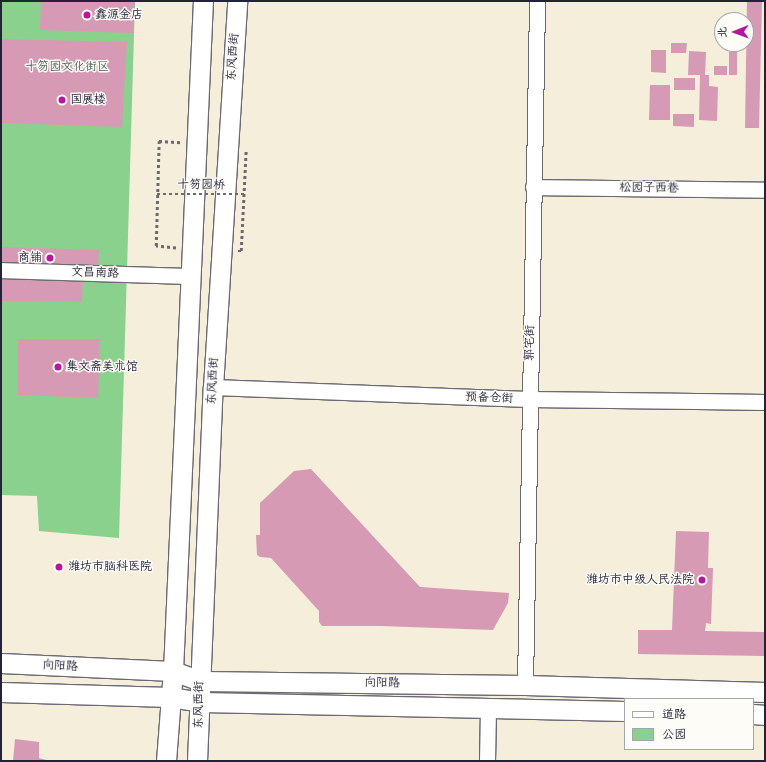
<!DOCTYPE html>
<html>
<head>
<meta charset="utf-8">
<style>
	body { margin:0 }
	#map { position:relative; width:766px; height:762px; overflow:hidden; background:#f4eeda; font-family:Sriracha,"LXGW WenKai TC",sans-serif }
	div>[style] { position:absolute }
	.green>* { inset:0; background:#89d18c }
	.building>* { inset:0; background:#d79ab5 }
	.path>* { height:2.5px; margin-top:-1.25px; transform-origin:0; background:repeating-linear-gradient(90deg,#6c6973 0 3px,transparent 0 6px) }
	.roads { filter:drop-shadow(1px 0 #6c6973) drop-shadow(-1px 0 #6c6973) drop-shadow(0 1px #6c6973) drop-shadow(0 -1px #6c6973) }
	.minor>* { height:15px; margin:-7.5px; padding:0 7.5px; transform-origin:7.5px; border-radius:7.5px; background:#fff }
	.major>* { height:19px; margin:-9.5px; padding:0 9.5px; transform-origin:9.5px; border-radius:9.5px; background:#fff }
	.path-bridge>* { height:2.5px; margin-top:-1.25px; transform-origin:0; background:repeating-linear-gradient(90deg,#6c6973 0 3px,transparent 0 6px) }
	.dots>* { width:11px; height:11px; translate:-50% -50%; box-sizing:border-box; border:2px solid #fdfcf7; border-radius:50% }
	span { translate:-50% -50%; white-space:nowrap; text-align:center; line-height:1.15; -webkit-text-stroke:3px #fdfcf7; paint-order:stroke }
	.poi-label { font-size:12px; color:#22223b }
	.left { translate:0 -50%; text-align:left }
	.right { translate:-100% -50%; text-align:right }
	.street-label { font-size:12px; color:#22223b }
	.park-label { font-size:12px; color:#465f57 }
	.frame { position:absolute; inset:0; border:2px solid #22223b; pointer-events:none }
	.legend { position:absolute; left:624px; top:698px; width:130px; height:52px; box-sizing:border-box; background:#fdfcf7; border:1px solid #a5a5ac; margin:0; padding:5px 7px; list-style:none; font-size:12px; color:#22223b }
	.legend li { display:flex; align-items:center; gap:8px; height:20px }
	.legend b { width:20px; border:1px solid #a5a5ac }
	.north { position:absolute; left:714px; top:12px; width:40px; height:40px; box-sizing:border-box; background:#fdfcf7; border:1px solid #a5a5ac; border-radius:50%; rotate:269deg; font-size:11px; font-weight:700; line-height:16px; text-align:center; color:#22223b }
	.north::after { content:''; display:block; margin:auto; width:14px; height:18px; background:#b5179e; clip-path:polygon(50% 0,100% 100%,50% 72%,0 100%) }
</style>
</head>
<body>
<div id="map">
	<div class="green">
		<i style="clip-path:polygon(1px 1px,135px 1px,119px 538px,39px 531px,37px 496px,1px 495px)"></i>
	</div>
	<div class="building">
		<i style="clip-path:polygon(41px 1px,135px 1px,133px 33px,40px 30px)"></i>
		<i style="clip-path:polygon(747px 1px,762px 1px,759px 128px,745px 128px)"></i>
		<i style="clip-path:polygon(2px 39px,127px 42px,122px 127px,1px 123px)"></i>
		<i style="clip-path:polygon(671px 43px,687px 43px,686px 53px,671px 53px)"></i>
		<i style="clip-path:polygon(651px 50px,666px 50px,666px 73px,651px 72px)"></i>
		<i style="clip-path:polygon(689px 51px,706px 52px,705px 75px,709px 75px,709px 86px,718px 87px,717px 121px,699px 120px,700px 75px,688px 75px)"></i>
		<i style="clip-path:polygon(729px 52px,737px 52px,737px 75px,729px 75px)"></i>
		<i style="clip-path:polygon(714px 66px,727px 66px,727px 75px,714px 75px)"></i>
		<i style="clip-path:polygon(674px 78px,695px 78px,695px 90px,674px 90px)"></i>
		<i style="clip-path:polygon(650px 85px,670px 85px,670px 120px,649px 120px)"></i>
		<i style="clip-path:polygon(673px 114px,694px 114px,694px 127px,673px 126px)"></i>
		<i style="clip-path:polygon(1px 247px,99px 250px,98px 270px,1px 266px)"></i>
		<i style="clip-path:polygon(1px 280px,83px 280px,82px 302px,1px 301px)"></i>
		<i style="clip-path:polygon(18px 339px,100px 339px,98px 398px,18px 395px)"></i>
		<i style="clip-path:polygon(311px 469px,420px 587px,509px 593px,508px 603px,493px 630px,381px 626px,322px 626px,319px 622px,319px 611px,271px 558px,260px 557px,257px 555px,256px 535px,260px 535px,260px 503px,294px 471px)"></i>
		<i style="clip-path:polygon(676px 531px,709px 532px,708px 568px,713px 568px,711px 624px,706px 623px,705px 631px,765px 632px,765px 656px,638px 654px,638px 630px,672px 630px)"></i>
		<i style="clip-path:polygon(15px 739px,39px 742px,39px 758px,50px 761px,13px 761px)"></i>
	</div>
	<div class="path">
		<i style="left:176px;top:248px;width:20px;rotate:-174deg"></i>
		<i style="left:156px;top:246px;width:105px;rotate:-88.4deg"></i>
		<i style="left:159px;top:141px;width:22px;rotate:3deg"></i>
		<i style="left:238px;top:251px;width:3px"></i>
		<i style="left:241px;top:251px;width:101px;rotate:-87.2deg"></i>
	</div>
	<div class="roads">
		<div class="minor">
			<i style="left:533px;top:187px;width:232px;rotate:0.7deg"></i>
			<i style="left:1px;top:270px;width:188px;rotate:1.8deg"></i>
			<i style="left:213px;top:387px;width:315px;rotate:2.2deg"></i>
			<i style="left:528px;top:399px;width:237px;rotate:0.7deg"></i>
			<i style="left:525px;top:685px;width:684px;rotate:-88.99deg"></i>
			<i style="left:487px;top:761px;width:54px;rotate:-88.9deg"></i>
		</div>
		<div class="major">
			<i style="left:1px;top:663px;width:172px;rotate:2.7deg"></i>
			<i style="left:173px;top:671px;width:29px;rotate:20deg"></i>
			<i style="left:200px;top:681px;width:325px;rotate:0.7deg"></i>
			<i style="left:525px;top:685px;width:240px;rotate:1.7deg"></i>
			<i style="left:1px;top:692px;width:169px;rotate:1.7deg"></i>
			<i style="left:170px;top:697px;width:31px;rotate:9deg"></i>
			<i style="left:201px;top:702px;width:424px;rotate:1.2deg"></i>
			<i style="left:753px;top:714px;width:12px;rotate:5deg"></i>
			<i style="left:166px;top:761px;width:90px;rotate:-85.6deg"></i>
			<i style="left:173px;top:671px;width:671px;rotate:-87.44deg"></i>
			<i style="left:197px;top:761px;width:374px;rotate:-87.6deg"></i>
			<i style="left:213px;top:387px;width:387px;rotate:-86.4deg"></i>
		</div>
	</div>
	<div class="path-bridge">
		<i style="left:157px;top:194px;width:87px"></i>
	</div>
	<div class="dots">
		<i style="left:87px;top:15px;background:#b5179e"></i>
		<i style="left:62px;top:100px;background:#b5179e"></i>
		<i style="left:50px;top:258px;background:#b5179e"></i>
		<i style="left:58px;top:367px;background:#b5179e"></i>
		<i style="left:59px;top:567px;background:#b5179e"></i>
		<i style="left:702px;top:580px;background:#b5179e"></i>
	</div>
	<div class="poi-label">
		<span class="left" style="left:95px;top:15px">鑫源金店</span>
		<span class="left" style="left:70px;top:100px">国展楼</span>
		<span class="right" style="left:42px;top:258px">商铺</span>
		<span class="left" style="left:66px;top:367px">集文斋美术馆</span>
		<span class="left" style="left:68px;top:567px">潍坊市脑科医院</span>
		<span class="right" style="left:694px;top:580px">潍坊市中级人民法院</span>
	</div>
	<div class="street-label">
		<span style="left:233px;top:57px;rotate:-86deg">东风西街</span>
		<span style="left:201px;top:185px;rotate:1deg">十笏园桥</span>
		<span style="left:649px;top:188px;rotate:1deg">松园子西巷</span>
		<span style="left:95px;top:273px;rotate:2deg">文昌南路</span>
		<span style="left:530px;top:343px;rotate:-89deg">郭宅街</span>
		<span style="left:213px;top:381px;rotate:-87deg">东风西街</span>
		<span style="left:489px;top:398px;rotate:2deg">预备仓街</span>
		<span style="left:60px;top:666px;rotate:3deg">向阳路</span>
		<span style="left:382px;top:683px;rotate:1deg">向阳路</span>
		<span style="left:199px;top:705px;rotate:-89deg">东风西街</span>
	</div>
	<div class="park-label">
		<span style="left:67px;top:67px">十笏园文化街区</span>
	</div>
	<div class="frame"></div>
	<ul class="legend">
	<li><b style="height:5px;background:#fff"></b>道路</li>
	<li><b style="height:11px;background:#89d18c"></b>公园</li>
	</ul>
	<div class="north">北</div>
</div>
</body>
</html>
